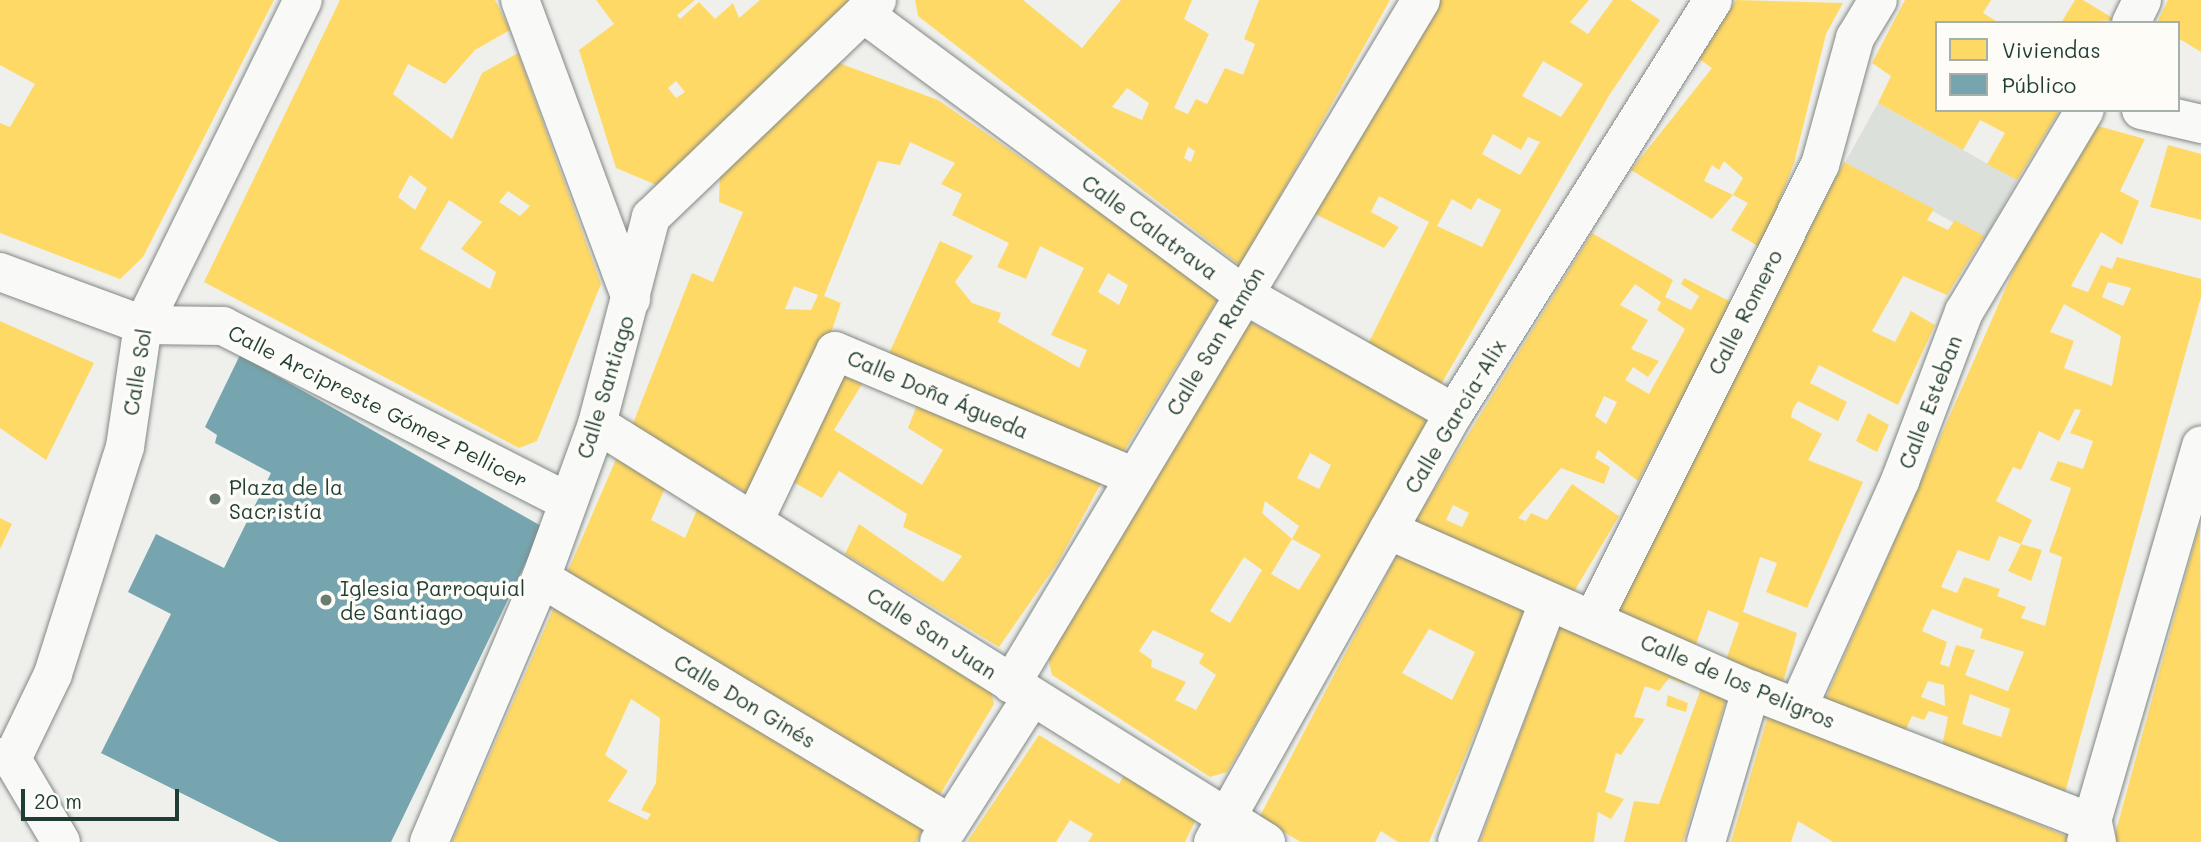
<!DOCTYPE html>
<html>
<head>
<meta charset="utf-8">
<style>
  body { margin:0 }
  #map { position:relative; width:2201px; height:842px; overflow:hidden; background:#eff0ec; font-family:Mali,sans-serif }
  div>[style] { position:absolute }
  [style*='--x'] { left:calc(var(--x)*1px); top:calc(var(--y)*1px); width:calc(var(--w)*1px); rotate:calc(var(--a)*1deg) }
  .green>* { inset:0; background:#dce0db; transform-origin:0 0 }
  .homes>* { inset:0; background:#ffd966 }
  .public>* { inset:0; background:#76a5af }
  .roads { filter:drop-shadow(0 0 2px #828885) drop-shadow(0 0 2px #828885) }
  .minor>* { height:38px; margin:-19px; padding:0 19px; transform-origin:19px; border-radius:19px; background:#f9f9f7 }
  .dots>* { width:19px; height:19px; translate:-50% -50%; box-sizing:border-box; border:4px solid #fdfcf7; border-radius:50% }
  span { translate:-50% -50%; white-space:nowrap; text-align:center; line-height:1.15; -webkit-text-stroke:7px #fdfcf7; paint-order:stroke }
  .street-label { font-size:21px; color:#1f3d34 }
  .poi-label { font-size:21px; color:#1f3d34 }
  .left { translate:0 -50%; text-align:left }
  .legend { position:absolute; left:1935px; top:21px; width:245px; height:91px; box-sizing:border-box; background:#fdfcf7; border:2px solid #a4b0a9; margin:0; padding:9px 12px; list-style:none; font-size:21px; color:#1f3d34 }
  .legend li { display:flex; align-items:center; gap:14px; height:35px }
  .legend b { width:35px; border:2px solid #a4b0a9 }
  .scale { position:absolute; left:21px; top:789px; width:158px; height:32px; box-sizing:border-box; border:4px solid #1f3d34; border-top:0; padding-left:9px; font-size:21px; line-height:24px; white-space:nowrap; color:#1f3d34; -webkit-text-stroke:5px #fdfcf7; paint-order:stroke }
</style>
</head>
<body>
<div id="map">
  <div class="green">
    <i style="left:1878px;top:103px;width:159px;height:68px;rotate:29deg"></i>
  </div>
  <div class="homes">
    <i style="clip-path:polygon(0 0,274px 0,143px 257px,120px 279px,0 233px,0 123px,10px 127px,35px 84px,0 65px)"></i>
    <i style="clip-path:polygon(evenodd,340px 0,495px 0,510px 30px,475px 50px,445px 84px,408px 64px,393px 94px,452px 139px,482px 73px,518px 53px,601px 284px,537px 441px,519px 448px,204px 282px,340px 0,410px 175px,427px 188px,415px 210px,398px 197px,410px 175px,340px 0,508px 191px,530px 206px,520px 216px,499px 202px,508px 191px,340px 0,449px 200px,482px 222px,461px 249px,496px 272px,490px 289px,420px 249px,449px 200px)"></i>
    <i style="clip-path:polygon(evenodd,596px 0,695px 0,677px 15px,680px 19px,699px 2px,715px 19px,733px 3px,739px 18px,760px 0,851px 0,659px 186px,616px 168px,579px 50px,614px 24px,596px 0,676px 81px,685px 92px,676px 98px,668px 88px,676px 81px)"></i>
    <i style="clip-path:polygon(evenodd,915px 0,1023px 0,1082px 48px,1121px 0,1192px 0,1184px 19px,1209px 34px,1174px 108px,1188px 114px,1196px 99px,1207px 104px,1225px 68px,1243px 75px,1255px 44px,1244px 39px,1259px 0,1390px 0,1241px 266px,918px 16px,915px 0,1127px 88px,1149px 103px,1142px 120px,1112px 107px,1127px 88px,915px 0,1188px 147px,1195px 151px,1191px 162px,1184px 158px,1188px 147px)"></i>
    <i style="clip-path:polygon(evenodd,1439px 0,1589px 0,1570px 22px,1588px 34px,1613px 0,1630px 0,1660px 20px,1610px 94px,1440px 386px,1367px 346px,1429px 222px,1379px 196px,1371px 212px,1399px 227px,1384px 248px,1311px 212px,1439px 0,1543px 61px,1583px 84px,1561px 117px,1522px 96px,1543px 61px,1439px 0,1493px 134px,1521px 150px,1528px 137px,1540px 142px,1520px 175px,1482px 154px,1493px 134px,1439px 0,1478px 198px,1501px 210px,1482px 247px,1437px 226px,1452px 199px,1471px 210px,1478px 198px)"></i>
    <i style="clip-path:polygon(evenodd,1736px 0,1843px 3px,1826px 34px,1794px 163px,1761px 248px,1731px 230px,1748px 203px,1733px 195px,1712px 219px,1631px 170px,1712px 68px,1699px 59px,1736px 0,1724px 161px,1743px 178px,1733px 195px,1704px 181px,1712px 165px,1719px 170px,1724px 161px)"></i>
    <i style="clip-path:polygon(1905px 0,1991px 0,1983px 13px,1999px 23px,1937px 23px,1937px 110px,2060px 110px,2017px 180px,1987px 164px,2005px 133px,1980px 120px,1963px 150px,1878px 103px,1891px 76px,1872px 63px)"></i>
    <i style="clip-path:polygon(2075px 0,2083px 0,2116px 20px,2061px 23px)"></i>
    <i style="clip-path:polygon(2168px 0,2201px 0,2201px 52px,2178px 38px,2178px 23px,2157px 23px)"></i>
    <i style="clip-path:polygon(evenodd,839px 63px,938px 100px,1220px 296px,1122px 454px,887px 358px,940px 241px,973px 256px,955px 282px,972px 303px,1001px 313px,998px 322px,1079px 368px,1087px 350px,1051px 335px,1084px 268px,1040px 246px,1026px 279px,997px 267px,1009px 243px,952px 215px,962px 194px,941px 184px,955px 163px,910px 142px,900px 165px,878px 161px,824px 296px,841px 303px,831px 333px,747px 493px,632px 426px,692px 273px,713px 282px,743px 212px,719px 202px,720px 170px,839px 63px,1108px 273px,1128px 285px,1119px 305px,1098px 292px,1108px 273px,839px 63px,794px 286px,818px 295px,811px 310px,785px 309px,794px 286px)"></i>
    <i style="clip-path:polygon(evenodd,2098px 126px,2145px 139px,2120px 191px,2139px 201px,2122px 245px,2101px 232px,2071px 286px,2088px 292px,2101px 265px,2112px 269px,2117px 257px,2201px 279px,2201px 297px,2063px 800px,1941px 751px,1948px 717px,1929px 711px,1924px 720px,1912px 716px,1903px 736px,1825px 700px,2018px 260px,2098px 126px,2108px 282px,2131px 288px,2123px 306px,2102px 297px,2108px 282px,2098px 126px,2064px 304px,2121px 336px,2112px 386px,2064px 368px,2074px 341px,2050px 332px,2064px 304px,2098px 126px,2075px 409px,2081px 410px,2070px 433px,2093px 441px,2083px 469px,2058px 461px,2050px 480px,2071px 488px,2049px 552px,2062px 557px,2045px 626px,2021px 618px,2026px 607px,1997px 596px,2000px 589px,1964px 577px,1957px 593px,1941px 587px,1958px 550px,1989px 561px,1999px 536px,2021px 544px,2008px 571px,2031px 581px,2042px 550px,2021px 544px,2032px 520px,1996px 501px,2013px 467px,2021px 470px,2039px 431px,2059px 441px,2075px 409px,2098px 126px,1932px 609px,1983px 629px,1980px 638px,2024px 652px,2008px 691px,1965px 675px,1975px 650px,1956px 645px,1949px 667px,1940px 664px,1947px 642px,1922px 631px,1932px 609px,2098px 126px,1928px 681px,1944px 685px,1945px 706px,1921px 697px,1928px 681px,2098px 126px,1970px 694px,2010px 709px,2001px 737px,1962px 724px,1970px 694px)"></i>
    <i style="clip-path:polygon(2168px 145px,2201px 154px,2201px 220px,2150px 207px)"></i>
    <i style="clip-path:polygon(1844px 162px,1934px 209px,1927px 220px,1948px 230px,1955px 220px,1984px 236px,1947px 295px,1903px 276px,1872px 331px,1895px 342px,1911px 311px,1935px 325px,1898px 405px,1819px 365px,1810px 383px,1847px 402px,1838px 421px,1798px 401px,1793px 409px,1791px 417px,1822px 434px,1808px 460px,1863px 482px,1807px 608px,1766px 592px,1777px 563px,1760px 557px,1743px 612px,1797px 633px,1782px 686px,1726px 660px,1739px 623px,1708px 610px,1695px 647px,1614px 611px)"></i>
    <i style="clip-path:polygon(evenodd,1592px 233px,1673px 280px,1665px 297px,1691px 310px,1699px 296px,1681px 284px,1684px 278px,1733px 303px,1638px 481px,1598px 450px,1595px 458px,1610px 467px,1604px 484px,1561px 468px,1518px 518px,1526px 521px,1531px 513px,1547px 520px,1572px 484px,1619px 516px,1572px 595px,1415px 521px,1592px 233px,1635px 284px,1661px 302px,1657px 310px,1685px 329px,1649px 394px,1625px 380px,1633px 367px,1648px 377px,1659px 361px,1631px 349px,1648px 320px,1620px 305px,1635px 284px,1592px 233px,1604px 396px,1617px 402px,1606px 424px,1595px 416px,1604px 396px,1592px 233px,1453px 505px,1469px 513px,1462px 527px,1446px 520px,1453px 505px)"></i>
    <i style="clip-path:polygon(evenodd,1243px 318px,1433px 421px,1227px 772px,1210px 777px,1052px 675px,1046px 647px,1243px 318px,1310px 453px,1331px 465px,1319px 489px,1297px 478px,1310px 453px,1243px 318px,1265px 501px,1299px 526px,1292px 539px,1321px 555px,1299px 590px,1271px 574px,1292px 539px,1262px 513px,1265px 501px,1243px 318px,1244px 557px,1262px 570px,1230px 623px,1210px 611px,1244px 557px,1243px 318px,1153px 630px,1204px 654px,1199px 663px,1216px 675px,1196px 710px,1175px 700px,1186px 682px,1151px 667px,1152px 660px,1139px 651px,1153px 630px)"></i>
    <i style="clip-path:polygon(0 321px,94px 363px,46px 460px,0 428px)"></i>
    <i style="clip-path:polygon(841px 368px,865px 379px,834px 430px,922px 485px,943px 450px,908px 428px,919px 400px,1104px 478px,1058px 562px,999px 647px,845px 554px,859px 524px,943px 582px,962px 556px,903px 527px,907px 514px,839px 471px,822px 498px,784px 477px)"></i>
    <i style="clip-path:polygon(1868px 413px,1889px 425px,1877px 452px,1856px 441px)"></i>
    <i style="clip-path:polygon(617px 457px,666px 486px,651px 520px,685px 538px,699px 505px,991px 691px,994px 704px,938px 798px,567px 573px)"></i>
    <i style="clip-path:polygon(0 518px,12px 524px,0 549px)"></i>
    <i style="clip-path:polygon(2200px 523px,2201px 842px,2113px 842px)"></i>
    <i style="clip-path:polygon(evenodd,1399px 551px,1527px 609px,1429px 842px,1398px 842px,1381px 831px,1375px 842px,1301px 842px,1259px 818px,1399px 551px,1429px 629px,1475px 652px,1452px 700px,1402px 673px,1429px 629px)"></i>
    <i style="clip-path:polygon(evenodd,555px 605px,925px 826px,916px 842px,452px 842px,555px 605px,631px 699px,660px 718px,656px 783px,641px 810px,651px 814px,647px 820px,608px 801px,628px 771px,605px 755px,631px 699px)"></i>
    <i style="clip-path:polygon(1560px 625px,1688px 677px,1685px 684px,1669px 678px,1659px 691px,1645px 686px,1634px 717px,1645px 719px,1621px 755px,1616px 753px,1605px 792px,1624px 799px,1611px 819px,1598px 812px,1594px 842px,1480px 842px)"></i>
    <i style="clip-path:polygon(1703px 683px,1728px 693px,1683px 842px,1624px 842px,1634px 801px,1659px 804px)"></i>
    <i style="clip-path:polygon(1668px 695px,1688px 703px,1686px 712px,1666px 706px)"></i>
    <i style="clip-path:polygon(1770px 709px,2070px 838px,2068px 842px,1833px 842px,1798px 821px,1791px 842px,1731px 842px)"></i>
    <i style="clip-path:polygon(1039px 735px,1119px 784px,1125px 774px,1197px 817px,1185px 842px,1088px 842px,1093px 834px,1070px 820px,1056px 842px,967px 842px)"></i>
  </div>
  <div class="public">
    <i style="clip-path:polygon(240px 355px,543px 527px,391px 842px,279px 842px,101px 753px,171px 614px,128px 592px,156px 534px,224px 568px,271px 473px,215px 443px,217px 435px,205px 427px)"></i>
  </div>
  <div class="roads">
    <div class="minor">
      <i style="--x:520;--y:0;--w:319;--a:69.6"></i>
      <i style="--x:864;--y:14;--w:471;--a:36.5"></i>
      <i style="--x:1243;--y:294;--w:242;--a:29.4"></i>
      <i style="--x:2131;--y:23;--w:25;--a:-64"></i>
      <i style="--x:2141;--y:110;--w:62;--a:13.1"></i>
      <i style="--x:0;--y:272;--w:153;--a:20.3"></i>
      <i style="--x:143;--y:325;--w:80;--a:0.7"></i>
      <i style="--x:223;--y:326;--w:387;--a:27"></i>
      <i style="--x:597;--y:424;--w:789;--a:32"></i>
      <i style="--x:755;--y:519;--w:186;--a:-64.5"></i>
      <i style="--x:835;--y:351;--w:325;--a:22.8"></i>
      <i style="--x:1388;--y:530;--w:397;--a:23.8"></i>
      <i style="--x:1751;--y:690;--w:367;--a:21.3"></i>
      <i style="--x:2093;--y:823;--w:19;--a:78"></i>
      <i style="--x:541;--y:578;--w:477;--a:31"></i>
      <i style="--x:1594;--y:618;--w:506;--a:-63.49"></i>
      <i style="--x:1820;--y:165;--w:132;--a:-74.6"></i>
      <i style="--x:1855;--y:38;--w:44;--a:-58.8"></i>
      <i style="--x:1011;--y:684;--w:797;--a:-59.06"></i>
      <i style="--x:1798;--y:707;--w:248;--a:-65.7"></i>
      <i style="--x:1900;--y:481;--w:181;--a:-69.3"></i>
      <i style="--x:1964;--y:312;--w:235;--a:-59.1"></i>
      <i style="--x:0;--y:757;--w:12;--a:9"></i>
      <i style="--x:12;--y:759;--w:96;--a:59.4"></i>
      <i style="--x:12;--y:759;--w:94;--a:-64.2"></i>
      <i style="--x:53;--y:674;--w:238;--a:-72.4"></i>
      <i style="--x:125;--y:447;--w:123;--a:-81.6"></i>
      <i style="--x:143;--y:325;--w:362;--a:-63.8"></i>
      <i style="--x:429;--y:842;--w:287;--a:-67"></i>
      <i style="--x:541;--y:578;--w:164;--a:-70"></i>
      <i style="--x:597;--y:424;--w:214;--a:-75.4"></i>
      <i style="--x:651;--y:217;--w:313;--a:-43.8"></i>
      <i style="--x:939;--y:842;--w:171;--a:-57.4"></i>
      <i style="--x:1213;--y:842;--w:492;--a:-60.7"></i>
      <i style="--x:1454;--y:413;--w:487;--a:-57.9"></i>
      <i style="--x:1457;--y:842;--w:256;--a:-69.2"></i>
      <i style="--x:1706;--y:842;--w:159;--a:-73.5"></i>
      <i style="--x:2086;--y:842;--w:413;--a:-73.8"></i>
    </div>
  </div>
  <div class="dots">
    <i style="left:215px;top:499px;background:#687c74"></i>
    <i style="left:326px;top:600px;background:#687c74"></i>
  </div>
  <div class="street-label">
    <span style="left:1150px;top:227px;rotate:36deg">Calle Calatrava</span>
    <span style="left:1745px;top:312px;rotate:-63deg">Calle Romero</span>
    <span style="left:1215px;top:341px;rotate:-59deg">Calle San Ramón</span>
    <span style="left:137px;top:372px;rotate:-81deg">Calle Sol</span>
    <span style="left:605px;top:387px;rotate:-73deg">Calle Santiago</span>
    <span style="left:938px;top:394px;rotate:23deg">Calle Doña Águeda</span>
    <span style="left:1930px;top:402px;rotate:-69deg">Calle Esteban</span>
    <span style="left:378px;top:406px;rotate:27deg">Calle Arcipreste Gómez Pellicer</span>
    <span style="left:1455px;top:416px;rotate:-59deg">Calle García-Alix</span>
    <span style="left:932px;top:633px;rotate:33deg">Calle San Juan</span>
    <span style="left:1738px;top:681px;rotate:23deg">Calle de los Peligros</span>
    <span style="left:745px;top:701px;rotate:31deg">Calle Don Ginés</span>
  </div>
  <div class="poi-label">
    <span class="left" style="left:229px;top:499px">Plaza de la<br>Sacristía</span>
    <span class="left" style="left:340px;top:600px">Iglesia Parroquial<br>de Santiago</span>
  </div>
  <ul class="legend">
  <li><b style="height:19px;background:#ffd966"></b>Viviendas</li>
  <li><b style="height:19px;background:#76a5af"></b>Público</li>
  </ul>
  <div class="scale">20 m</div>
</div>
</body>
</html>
